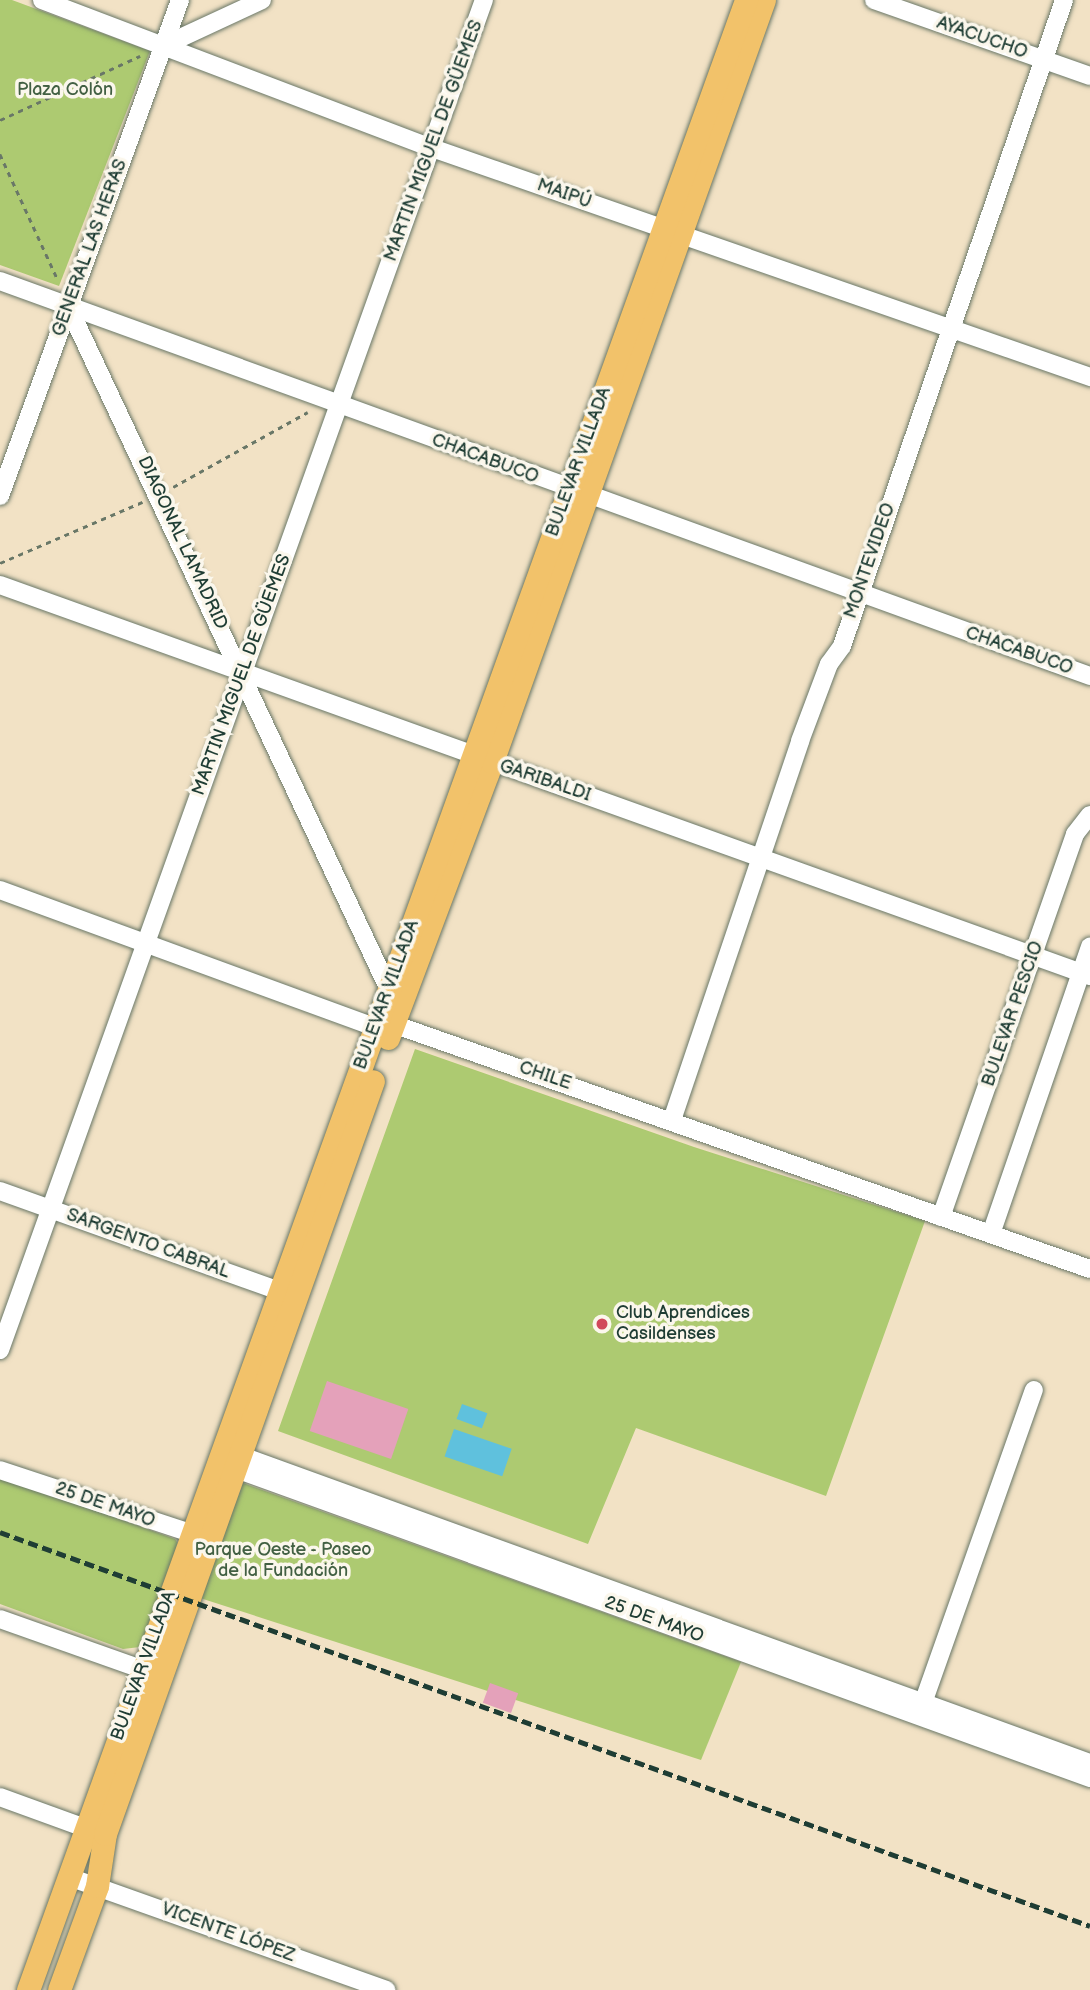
<!DOCTYPE html>
<html>
<head>
<meta charset="utf-8">
<style>
  body { margin:0 }
  #map { position:relative; width:1090px; height:1990px; overflow:hidden; background:#f2e2c5; font-family:"Balsamiq Sans",sans-serif }
  div>[style] { position:absolute }
  [style*='--x'] { left:calc(var(--x)*1px); top:calc(var(--y)*1px); width:calc(var(--w)*1px); rotate:calc(var(--a)*1deg) }
  .green>* { inset:0; background:#adca71 }
  .water>* { inset:0; background:#5fc1dd; transform-origin:0 0 }
  .building>* { inset:0; background:#e4a1ba; transform-origin:0 0 }
  .path>* { height:2.5px; margin-top:-1.25px; transform-origin:0; background:repeating-linear-gradient(90deg,#697767 0 5px,transparent 0 10px) }
  .roads { filter:drop-shadow(0 0 2px #697767) drop-shadow(0 0 2px #697767) }
  .minor>* { height:18px; margin:-9px; padding:0 9px; transform-origin:9px; border-radius:9px; background:#fff }
  .major>* { height:23px; margin:-11.5px; padding:0 11.5px; transform-origin:11.5px; border-radius:11.5px; background:#f2c26a }
  .rail>* { height:5px; margin-top:-2.5px; transform-origin:0; background:repeating-linear-gradient(90deg,#1f3d34 0 10px,transparent 0 15px) }
  .dots>* { width:19px; height:19px; translate:-50% -50%; box-sizing:border-box; border:4px solid #fbf7ec; border-radius:50% }
  span { translate:-50% -50%; white-space:nowrap; text-align:center; line-height:1.15; -webkit-text-stroke:7px #fbf7ec; paint-order:stroke }
  .street-label { font-size:18px; color:#1f3d34 }
  .park-label { font-size:18px; color:#426043 }
  .poi-label { font-size:18px; color:#1f3d34 }
  .left { translate:0 -50%; text-align:left }
</style>
</head>
<body>
<div id="map">
  <div class="green">
    <i style="clip-path:polygon(0 0,12px 0,150px 51px,59px 286px,0 265px)"></i>
    <i style="clip-path:polygon(415px 1049px,694px 1147px,925px 1221px,826px 1496px,636px 1428px,588px 1544px,278px 1431px)"></i>
    <i style="clip-path:polygon(0 1476px,175px 1539px,179px 1545px,140px 1647px,123px 1649px,0 1604px)"></i>
    <i style="clip-path:polygon(243px 1483px,741px 1662px,701px 1760px,200px 1598px)"></i>
  </div>
  <div class="water">
    <i style="left:462px;top:1404px;width:27px;height:16px;rotate:20deg"></i>
    <i style="left:454px;top:1429px;width:61px;height:29px;rotate:19deg"></i>
  </div>
  <div class="building">
    <i style="left:327px;top:1381px;width:86px;height:53px;rotate:19deg"></i>
    <i style="left:490px;top:1683px;width:30px;height:21px;rotate:20deg"></i>
  </div>
  <div class="path">
    <i style="--x:0;--y:120;--w:154;--a:-24.6"></i>
    <i style="--x:0;--y:154;--w:136;--a:65.3"></i>
    <i style="--x:173;--y:487;--w:154;--a:-29.1"></i>
    <i style="--x:0;--y:563;--w:155;--a:-23.2"></i>
  </div>
  <div class="roads">
    <div class="minor">
      <i style="--x:42;--y:0;--w:417;--a:20.8"></i>
      <i style="--x:432;--y:148;--w:697;--a:19.19"></i>
      <i style="--x:874;--y:0;--w:229;--a:19.4"></i>
      <i style="--x:163;--y:46;--w:109;--a:-24.9"></i>
      <i style="--x:0;--y:281;--w:1159;--a:19.92"></i>
      <i style="--x:68;--y:306;--w:762;--a:64.85"></i>
      <i style="--x:0;--y:496;--w:528;--a:-70.05"></i>
      <i style="--x:0;--y:585;--w:1158;--a:19.73"></i>
      <i style="--x:0;--y:890;--w:399;--a:20.1"></i>
      <i style="--x:375;--y:1027;--w:18;--a:-9"></i>
      <i style="--x:393;--y:1024;--w:739;--a:19.37"></i>
      <i style="--x:672;--y:1120;--w:400;--a:-71.3"></i>
      <i style="--x:800;--y:741;--w:82;--a:-69.4"></i>
      <i style="--x:829;--y:664;--w:22;--a:-54"></i>
      <i style="--x:842;--y:646;--w:683;--a:-71.03"></i>
      <i style="--x:0;--y:1191;--w:308;--a:19.7"></i>
      <i style="--x:941;--y:1217;--w:406;--a:-70.7"></i>
      <i style="--x:1075;--y:834;--w:24;--a:-52"></i>
      <i style="--x:991;--y:1234;--w:304;--a:-71"></i>
      <i style="--x:0;--y:1350;--w:1434;--a:-70.28"></i>
      <i style="--x:228;--y:1451;--w:917;--a:19.9"></i>
      <i style="--x:225;--y:1465;--w:920;--a:19.89"></i>
      <i style="--x:0;--y:1470;--w:214;--a:18.3"></i>
      <i style="--x:0;--y:1619;--w:164;--a:19.5"></i>
      <i style="--x:923;--y:1703;--w:332;--a:-70.5"></i>
      <i style="--x:0;--y:1797;--w:105;--a:20"></i>
      <i style="--x:69;--y:1877;--w:337;--a:19.6"></i>
    </div>
    <div class="major">
      <i style="--x:388;--y:1038;--w:295;--a:-69.4"></i>
      <i style="--x:492;--y:762;--w:809;--a:-70.36"></i>
      <i style="--x:28;--y:1990;--w:2116;--a:-70.16"></i>
      <i style="--x:59;--y:1990;--w:111;--a:-69.9"></i>
      <i style="--x:97;--y:1886;--w:53;--a:-81.3"></i>
      <i style="--x:105;--y:1834;--w:799;--a:-70.41"></i>
    </div>
  </div>
  <div class="rail">
    <i style="--x:0;--y:1532;--w:1159;--a:19.87"></i>
  </div>
  <div class="dots">
    <i style="left:602px;top:1324px;background:#d1495b"></i>
  </div>
  <div class="street-label">
    <span style="left:982px;top:38px;rotate:19deg">AYACUCHO</span>
    <span style="left:434px;top:141px;rotate:-70deg">MARTIN MIGUEL DE GÜEMES</span>
    <span style="left:564px;top:194px;rotate:19deg">MAIPÚ</span>
    <span style="left:90px;top:248px;rotate:-70deg">GENERAL LAS HERAS</span>
    <span style="left:485px;top:459px;rotate:20deg">CHACABUCO</span>
    <span style="left:579px;top:462px;rotate:-70deg">BULEVAR VILLADA</span>
    <span style="left:182px;top:543px;rotate:65deg">DIAGONAL LAMADRID</span>
    <span style="left:870px;top:561px;rotate:-71deg">MONTEVIDEO</span>
    <span style="left:1019px;top:651px;rotate:19deg">CHACABUCO</span>
    <span style="left:242px;top:675px;rotate:-70deg">MARTIN MIGUEL DE GÜEMES</span>
    <span style="left:545px;top:781px;rotate:19deg">GARIBALDI</span>
    <span style="left:387px;top:995px;rotate:-70deg">BULEVAR VILLADA</span>
    <span style="left:1013px;top:1014px;rotate:-71deg">BULEVAR PESCIO</span>
    <span style="left:545px;top:1076px;rotate:19deg">CHILE</span>
    <span style="left:148px;top:1244px;rotate:20deg">SARGENTO CABRAL</span>
    <span style="left:105px;top:1505px;rotate:19deg">25 DE MAYO</span>
    <span style="left:654px;top:1620px;rotate:20deg">25 DE MAYO</span>
    <span style="left:144px;top:1666px;rotate:-70deg">BULEVAR VILLADA</span>
    <span style="left:228px;top:1933px;rotate:20deg">VICENTE LÓPEZ</span>
  </div>
  <div class="park-label">
    <span style="left:65px;top:90px">Plaza Colón</span>
    <span style="left:283px;top:1561px">Parque Oeste - Paseo<br>de la Fundación</span>
  </div>
  <div class="poi-label">
    <span class="left" style="left:616px;top:1324px">Club Aprendices<br>Casildenses</span>
  </div>
</div>
</body>
</html>
